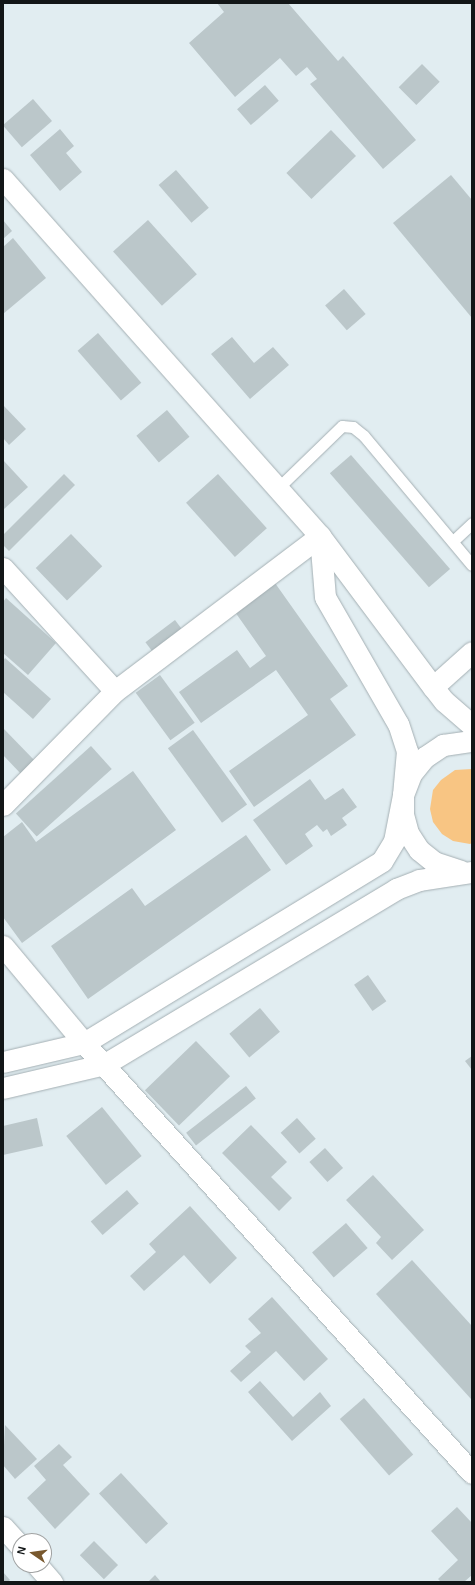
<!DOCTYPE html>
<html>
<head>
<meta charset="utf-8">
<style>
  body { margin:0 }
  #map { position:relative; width:475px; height:1585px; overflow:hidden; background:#e1edf1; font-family:Arial,sans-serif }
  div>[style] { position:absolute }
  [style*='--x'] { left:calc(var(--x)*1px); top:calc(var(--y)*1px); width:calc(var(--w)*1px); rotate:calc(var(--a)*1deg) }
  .green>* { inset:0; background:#f8c583 }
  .building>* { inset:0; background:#bbc7ca; transform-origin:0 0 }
  .roads { filter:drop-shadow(0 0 1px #a4afb3) drop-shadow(0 0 1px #a4afb3) }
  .lane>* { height:11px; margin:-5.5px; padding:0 5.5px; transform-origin:5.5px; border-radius:5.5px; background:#fff }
  .street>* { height:21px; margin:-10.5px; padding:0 10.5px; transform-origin:10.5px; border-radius:10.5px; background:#fff }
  span { translate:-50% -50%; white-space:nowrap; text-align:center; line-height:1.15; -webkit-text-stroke:3px #fff; paint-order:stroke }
  .frame { position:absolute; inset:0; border:4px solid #121617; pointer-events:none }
  .north { position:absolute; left:12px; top:1533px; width:40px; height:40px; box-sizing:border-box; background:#fff; border:1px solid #a0a2a2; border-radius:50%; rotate:283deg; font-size:11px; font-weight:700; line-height:16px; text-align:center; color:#121617 }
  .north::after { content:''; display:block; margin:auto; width:14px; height:18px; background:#78582e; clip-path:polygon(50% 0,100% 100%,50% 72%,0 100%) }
</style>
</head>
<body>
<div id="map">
  <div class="green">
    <i style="clip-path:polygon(472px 769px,472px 843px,470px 844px,453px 841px,442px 834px,433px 822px,430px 809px,433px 790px,441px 780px,455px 770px)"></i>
  </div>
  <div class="building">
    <i style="clip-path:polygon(217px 3px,288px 3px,338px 61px,343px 56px,416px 140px,383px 169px,310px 84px,317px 79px,307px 67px,296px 76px,280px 58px,235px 97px,189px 43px,224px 12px)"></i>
    <i style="left:422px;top:64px;width:25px;height:33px;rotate:45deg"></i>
    <i style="left:265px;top:85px;width:21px;height:37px;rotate:49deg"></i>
    <i style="left:33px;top:99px;width:29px;height:40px;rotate:49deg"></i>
    <i style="clip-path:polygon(60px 129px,74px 146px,66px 153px,82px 172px,60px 191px,30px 155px)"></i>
    <i style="left:331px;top:130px;width:36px;height:62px;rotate:46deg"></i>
    <i style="left:176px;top:170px;width:50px;height:23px;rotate:49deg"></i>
    <i style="clip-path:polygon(451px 175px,472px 200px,472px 318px,393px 223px)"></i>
    <i style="clip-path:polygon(3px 220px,12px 231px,3px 239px)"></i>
    <i style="left:148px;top:220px;width:73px;height:47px;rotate:48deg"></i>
    <i style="clip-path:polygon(13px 238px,46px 278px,3px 314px,3px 247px)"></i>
    <i style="left:344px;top:289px;width:33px;height:25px;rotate:49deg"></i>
    <i style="left:98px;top:333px;width:66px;height:27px;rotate:49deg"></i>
    <i style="clip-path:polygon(232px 337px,254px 363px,273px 347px,289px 365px,250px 399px,211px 354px)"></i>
    <i style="clip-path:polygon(3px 405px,26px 429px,9px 445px,3px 438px)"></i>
    <i style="left:167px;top:410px;width:35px;height:40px;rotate:50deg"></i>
    <i style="left:351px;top:455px;width:151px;height:28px;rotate:49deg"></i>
    <i style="clip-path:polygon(3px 460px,28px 487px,3px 510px)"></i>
    <i style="clip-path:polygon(64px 474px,75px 485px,9px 551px,3px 545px,3px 535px)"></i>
    <i style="left:218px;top:474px;width:73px;height:43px;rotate:48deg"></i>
    <i style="left:71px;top:534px;width:45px;height:49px;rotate:46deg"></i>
    <i style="clip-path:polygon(275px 583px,348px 686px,330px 699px,356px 735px,254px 807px,229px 771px,308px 715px,276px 670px,201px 723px,179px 692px,237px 650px,250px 668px,266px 656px,235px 612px)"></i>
    <i style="clip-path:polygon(6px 598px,56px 643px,28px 675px,3px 653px,3px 602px)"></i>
    <i style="left:175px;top:620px;width:15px;height:37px;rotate:53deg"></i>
    <i style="clip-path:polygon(5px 658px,51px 699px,33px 719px,3px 692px,3px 661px)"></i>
    <i style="left:160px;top:675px;width:59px;height:30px;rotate:54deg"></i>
    <i style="clip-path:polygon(3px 728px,36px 762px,22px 775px,3px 755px)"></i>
    <i style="left:193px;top:730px;width:92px;height:31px;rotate:54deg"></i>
    <i style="left:91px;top:746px;width:31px;height:101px;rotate:48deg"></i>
    <i style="clip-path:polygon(133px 771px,176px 830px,22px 943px,3px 917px,3px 837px,22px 822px,36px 842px)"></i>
    <i style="clip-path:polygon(310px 779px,325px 800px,343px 788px,357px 807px,342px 818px,347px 825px,331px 836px,327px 829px,323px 832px,317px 825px,305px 834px,313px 846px,286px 865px,253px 820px)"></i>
    <i style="clip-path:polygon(246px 835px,271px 870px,88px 999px,51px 946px,132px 888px,145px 906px)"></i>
    <i style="left:368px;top:975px;width:32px;height:17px;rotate:55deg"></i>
    <i style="left:260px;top:1008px;width:31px;height:40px;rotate:50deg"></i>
    <i style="left:196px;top:1041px;width:49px;height:71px;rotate:46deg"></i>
    <i style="clip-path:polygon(472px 1056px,472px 1070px,465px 1061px)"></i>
    <i style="left:246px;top:1086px;width:16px;height:76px;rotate:52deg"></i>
    <i style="left:102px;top:1107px;width:63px;height:46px;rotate:51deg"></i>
    <i style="clip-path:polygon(37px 1118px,43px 1146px,3px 1155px,3px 1126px)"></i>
    <i style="left:297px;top:1118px;width:28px;height:22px;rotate:48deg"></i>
    <i style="clip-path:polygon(251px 1125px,287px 1162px,271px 1177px,292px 1198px,279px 1211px,222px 1153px)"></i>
    <i style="left:325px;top:1148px;width:27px;height:21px;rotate:48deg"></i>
    <i style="clip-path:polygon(373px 1175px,424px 1230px,392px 1260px,376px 1243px,381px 1237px,346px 1200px)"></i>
    <i style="left:127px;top:1190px;width:18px;height:48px;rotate:49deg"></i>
    <i style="clip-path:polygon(190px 1206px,237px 1258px,210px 1284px,184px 1255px,144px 1291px,130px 1276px,156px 1252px,149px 1244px)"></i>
    <i style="left:346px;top:1223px;width:33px;height:45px;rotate:49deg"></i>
    <i style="clip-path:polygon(412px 1260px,472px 1326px,471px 1399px,376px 1294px)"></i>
    <i style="clip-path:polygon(272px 1297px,328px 1359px,304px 1381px,276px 1351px,241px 1382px,230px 1371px,251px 1352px,245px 1346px,261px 1333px,248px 1319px)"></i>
    <i style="clip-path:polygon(260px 1381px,293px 1417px,320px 1392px,331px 1406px,292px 1441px,248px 1392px)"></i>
    <i style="left:364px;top:1398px;width:75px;height:32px;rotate:49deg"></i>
    <i style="clip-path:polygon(5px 1425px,37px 1459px,15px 1479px,3px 1465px)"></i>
    <i style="clip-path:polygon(59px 1444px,72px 1457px,63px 1465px,90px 1494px,55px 1529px,27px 1498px,46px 1480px,34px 1466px)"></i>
    <i style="left:121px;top:1473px;width:69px;height:30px;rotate:47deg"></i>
    <i style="clip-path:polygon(457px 1507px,472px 1523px,472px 1575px,464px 1582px,441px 1582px,438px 1579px,458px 1560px,431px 1531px)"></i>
    <i style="left:94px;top:1541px;width:34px;height:20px;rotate:45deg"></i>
    <i style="clip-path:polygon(3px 1572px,10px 1580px,8px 1582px,3px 1582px)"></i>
    <i style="clip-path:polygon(155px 1575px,161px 1582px,148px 1582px)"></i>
  </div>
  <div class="roads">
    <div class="lane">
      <i style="--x:278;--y:488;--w:89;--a:-44.1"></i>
      <i style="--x:342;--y:426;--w:11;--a:5"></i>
      <i style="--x:353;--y:427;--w:14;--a:39"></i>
      <i style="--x:364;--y:436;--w:168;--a:50.1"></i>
      <i style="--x:453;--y:541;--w:26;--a:-43"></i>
    </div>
    <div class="street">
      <i style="--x:3;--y:179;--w:477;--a:48.4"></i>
      <i style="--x:320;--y:536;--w:257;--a:142.9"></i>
      <i style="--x:115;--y:691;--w:160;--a:134.5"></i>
      <i style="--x:3;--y:568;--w:166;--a:47.7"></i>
      <i style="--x:433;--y:687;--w:52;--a:-41.9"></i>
      <i style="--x:461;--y:871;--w:28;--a:-162"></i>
      <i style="--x:434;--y:862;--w:19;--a:-141"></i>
      <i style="--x:419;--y:850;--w:20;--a:-123"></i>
      <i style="--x:408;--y:833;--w:20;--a:-105"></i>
      <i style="--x:403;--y:814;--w:19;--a:-90"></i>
      <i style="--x:403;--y:795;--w:22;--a:-69"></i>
      <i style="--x:411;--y:774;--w:22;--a:-51"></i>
      <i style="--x:425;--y:757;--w:22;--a:-34"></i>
      <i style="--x:443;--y:745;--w:29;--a:-8"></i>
      <i style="--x:3;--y:946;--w:126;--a:50.1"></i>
      <i style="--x:84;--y:1043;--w:579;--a:47.94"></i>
      <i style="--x:3;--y:1062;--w:83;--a:-13.2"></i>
      <i style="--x:84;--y:1043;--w:349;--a:-31.4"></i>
      <i style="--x:382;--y:861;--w:23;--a:-59"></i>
      <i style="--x:394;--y:841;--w:47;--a:-78.9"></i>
      <i style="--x:403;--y:795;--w:44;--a:-84.8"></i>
      <i style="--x:407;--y:751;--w:28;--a:-108"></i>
      <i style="--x:398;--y:724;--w:146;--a:-119.9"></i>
      <i style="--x:325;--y:597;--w:61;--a:-94.7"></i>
      <i style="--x:320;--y:536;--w:189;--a:53.2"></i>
      <i style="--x:433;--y:687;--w:18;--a:52"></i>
      <i style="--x:444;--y:701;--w:37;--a:41"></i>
      <i style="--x:3;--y:1088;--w:105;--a:-13.2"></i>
      <i style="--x:105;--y:1064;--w:340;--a:-31"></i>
      <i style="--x:396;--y:889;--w:25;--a:-21"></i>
      <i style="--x:419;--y:880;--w:53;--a:-8.7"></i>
      <i style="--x:3;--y:1527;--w:25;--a:48"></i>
      <i style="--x:37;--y:1565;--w:23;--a:49"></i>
    </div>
  </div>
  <div class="frame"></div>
  <div class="north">N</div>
</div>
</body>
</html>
